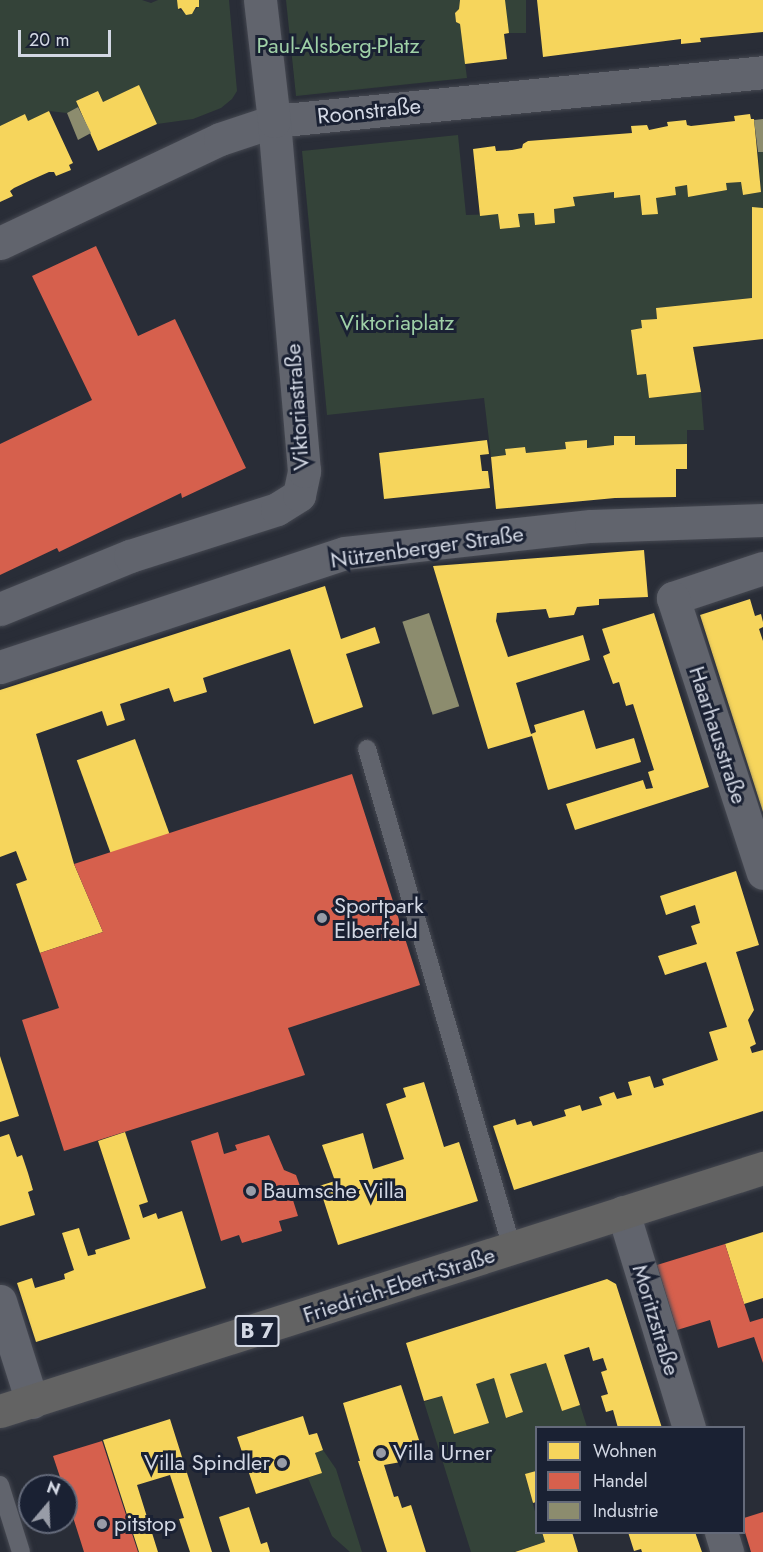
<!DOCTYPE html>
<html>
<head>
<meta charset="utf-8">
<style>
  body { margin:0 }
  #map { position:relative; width:763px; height:1552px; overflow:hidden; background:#292d37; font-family:Jost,sans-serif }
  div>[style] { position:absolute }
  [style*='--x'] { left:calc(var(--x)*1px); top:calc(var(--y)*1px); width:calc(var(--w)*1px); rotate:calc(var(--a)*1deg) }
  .green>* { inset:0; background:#344339; transform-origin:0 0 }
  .homes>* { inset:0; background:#f6d55c; transform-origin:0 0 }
  .shops>* { inset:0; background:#d6604d }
  .industry>* { inset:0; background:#8c8c6e; transform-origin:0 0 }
  .roads { filter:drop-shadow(0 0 2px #454851) drop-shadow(0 0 2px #454851) }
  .service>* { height:18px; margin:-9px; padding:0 9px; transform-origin:9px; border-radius:9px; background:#61646d }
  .minor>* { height:33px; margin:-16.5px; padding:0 16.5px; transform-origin:16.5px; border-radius:16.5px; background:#61646d }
  .tertiary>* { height:33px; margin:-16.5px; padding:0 16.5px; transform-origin:16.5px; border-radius:16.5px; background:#61646d }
  .primary>* { height:33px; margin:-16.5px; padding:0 16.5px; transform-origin:16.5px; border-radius:16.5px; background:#636363 }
  .dots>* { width:16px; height:16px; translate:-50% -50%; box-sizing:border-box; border:3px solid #1a2133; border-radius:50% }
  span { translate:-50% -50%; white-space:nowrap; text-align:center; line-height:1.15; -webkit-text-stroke:6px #1a2133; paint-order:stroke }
  .shield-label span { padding:2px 4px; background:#1a2133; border:2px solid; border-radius:4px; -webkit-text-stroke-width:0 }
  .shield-label { font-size:21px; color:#d3d8e4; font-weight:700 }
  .park-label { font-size:22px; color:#9fd1a7 }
  .street-label { font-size:22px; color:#d3d8e4 }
  .poi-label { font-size:22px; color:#d3d8e4 }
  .left { translate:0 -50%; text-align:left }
  .right { translate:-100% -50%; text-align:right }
  .legend { position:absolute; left:535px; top:1426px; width:210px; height:108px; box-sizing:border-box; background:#1a2133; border:2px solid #646a7a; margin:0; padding:8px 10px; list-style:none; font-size:18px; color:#d3d8e4 }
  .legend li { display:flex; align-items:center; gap:12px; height:30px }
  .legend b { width:30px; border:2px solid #646a7a }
  .north { position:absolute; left:18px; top:1474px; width:60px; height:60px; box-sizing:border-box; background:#1a2133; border:2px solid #646a7a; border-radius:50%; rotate:19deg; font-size:16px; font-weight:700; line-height:24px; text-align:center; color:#d3d8e4 }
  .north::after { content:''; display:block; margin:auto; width:21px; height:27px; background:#989ca7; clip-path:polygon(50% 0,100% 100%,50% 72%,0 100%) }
  .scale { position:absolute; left:18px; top:30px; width:93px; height:27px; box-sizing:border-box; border:3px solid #d3d8e4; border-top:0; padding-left:8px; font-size:18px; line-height:21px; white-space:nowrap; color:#d3d8e4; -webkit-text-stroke:4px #1a2133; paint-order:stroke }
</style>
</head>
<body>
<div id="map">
  <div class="green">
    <i style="clip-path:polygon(0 0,142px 0,151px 3px,158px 0,177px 0,178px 9px,190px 15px,199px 6px,199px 0,229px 0,237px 91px,232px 99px,221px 108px,193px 119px,157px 124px,139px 86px,103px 102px,98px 91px,76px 101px,78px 107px,67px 113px,49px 111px,28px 121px,25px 114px,0 126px)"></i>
    <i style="clip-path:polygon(286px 0,460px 0,459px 9px,455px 13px,456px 22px,460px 24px,467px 78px,296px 96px)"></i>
    <i style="left:505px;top:0;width:21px;height:33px"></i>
    <i style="clip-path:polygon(458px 135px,466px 215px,498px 214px,500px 229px,519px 227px,518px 214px,534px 213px,536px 225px,555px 223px,554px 209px,574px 206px,573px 197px,614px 192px,615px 198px,640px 195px,642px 214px,656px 198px,675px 195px,675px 187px,687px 185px,688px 197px,726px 190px,726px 183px,741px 182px,743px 195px,761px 192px,758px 152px,763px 152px,763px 208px,752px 208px,752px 298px,656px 308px,657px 319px,642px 320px,642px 328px,632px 330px,637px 375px,646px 374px,649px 398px,701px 392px,704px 430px,687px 430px,687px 444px,635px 445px,635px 436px,614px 436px,614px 445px,587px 448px,586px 440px,565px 442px,566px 449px,526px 453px,525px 447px,506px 449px,506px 455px,491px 457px,484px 398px,327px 415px,302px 151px)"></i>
    <i style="clip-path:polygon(546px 1363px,562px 1411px,580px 1405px,587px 1427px,536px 1428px,536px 1471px,525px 1475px,536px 1515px,536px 1532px,542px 1533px,545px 1542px,514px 1552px,471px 1552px,424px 1402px,442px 1396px,455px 1434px,488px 1423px,476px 1384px,494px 1378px,507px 1418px,523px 1412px,510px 1374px)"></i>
    <i style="clip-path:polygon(323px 1450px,336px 1469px,362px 1552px,350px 1552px,332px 1536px,308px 1478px,321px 1473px,315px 1453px)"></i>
  </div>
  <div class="homes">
    <i style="clip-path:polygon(177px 0,199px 0,199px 7px,196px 7px,192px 14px,186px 15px,181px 8px,178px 9px)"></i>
    <i style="clip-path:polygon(460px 0,505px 0,509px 33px,504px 34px,507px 59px,465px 64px,460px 24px,456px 22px,455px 13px,459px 9px)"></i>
    <i style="clip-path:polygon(537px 0,763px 0,763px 32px,700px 38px,701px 42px,681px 44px,681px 39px,543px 57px)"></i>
    <i style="clip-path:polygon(139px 85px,157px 124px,98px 151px,76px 101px,98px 91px,103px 102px)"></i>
    <i style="clip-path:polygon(49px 111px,73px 163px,69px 165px,71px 170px,56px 176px,54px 172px,49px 172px,31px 180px,14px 188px,10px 191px,13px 196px,0 202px,0 126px,25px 114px,28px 121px)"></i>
    <i style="clip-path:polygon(750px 114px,751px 119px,754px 119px,761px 192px,743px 195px,741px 182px,726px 183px,727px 190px,688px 197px,687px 185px,675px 187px,676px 195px,656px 198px,658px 214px,642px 215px,640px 195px,614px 198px,614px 192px,573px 197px,575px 206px,554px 209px,555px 223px,535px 225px,534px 213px,518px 214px,520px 227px,500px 229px,498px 214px,480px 216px,473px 149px,495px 146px,496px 151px,512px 150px,522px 148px,523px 144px,528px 141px,632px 133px,631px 126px,647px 125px,649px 130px,668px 126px,667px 122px,686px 120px,687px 125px,691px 126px,735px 121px,734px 116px)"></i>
    <i style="clip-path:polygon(752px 207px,763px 208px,763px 339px,693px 347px,701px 392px,649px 398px,646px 374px,637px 375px,631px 330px,642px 328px,641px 320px,657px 319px,656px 308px,752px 298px)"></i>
    <i style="clip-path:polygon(614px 436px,635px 436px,635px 445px,687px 444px,687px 469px,676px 469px,676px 497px,615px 498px,496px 509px,491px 457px,506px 455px,505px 449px,525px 447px,526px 453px,566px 449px,565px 442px,587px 440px,587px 448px,614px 445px)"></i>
    <i style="clip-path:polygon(487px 440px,489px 454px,480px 455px,482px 471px,488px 471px,490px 488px,384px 499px,379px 453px)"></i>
    <i style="clip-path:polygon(644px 550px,648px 597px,599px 599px,599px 605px,577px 607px,574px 615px,549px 618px,546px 609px,497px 613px,496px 621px,508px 657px,583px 635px,590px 660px,516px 683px,531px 734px,536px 732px,534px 725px,584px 710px,596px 749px,634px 738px,641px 762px,548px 790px,532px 736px,488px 749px,433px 566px)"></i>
    <i style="clip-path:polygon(325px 586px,341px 639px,375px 627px,380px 643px,346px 654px,363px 707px,314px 724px,290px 649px,203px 678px,207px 692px,174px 702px,169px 688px,120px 704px,125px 720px,107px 726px,102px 711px,36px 734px,74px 864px,103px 932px,40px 953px,16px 884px,27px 880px,16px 851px,0 857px,0 690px)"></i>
    <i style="clip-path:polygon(750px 599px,755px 616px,761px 614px,763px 622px,763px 627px,759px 629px,763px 641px,763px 812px,700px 615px)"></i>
    <i style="clip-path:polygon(654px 613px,709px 787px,575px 830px,566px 804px,643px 780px,646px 789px,653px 788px,648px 772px,654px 770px,633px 704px,626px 706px,619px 682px,613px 684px,603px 656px,610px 653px,602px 629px)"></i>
    <i style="left:135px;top:739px;width:101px;height:62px;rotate:70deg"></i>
    <i style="clip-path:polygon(736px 871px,759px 945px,736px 952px,754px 1010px,748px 1020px,756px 1044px,750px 1047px,752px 1053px,763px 1050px,763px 1111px,514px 1190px,493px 1126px,515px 1119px,517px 1125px,531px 1121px,533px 1126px,566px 1116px,564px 1110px,580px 1105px,582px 1111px,602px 1105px,599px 1097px,614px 1092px,617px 1099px,632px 1095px,628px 1082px,650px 1076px,654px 1088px,664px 1085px,662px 1079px,718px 1060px,709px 1032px,727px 1027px,706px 962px,665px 975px,658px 956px,697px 944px,691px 926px,700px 923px,695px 905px,666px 915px,660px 896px)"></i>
    <i style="clip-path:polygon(0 1056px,19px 1116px,0 1122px)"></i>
    <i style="clip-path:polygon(424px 1082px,444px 1147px,459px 1142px,478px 1201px,338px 1245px,319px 1186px,335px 1181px,322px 1145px,363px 1133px,373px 1169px,404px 1159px,386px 1104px,406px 1097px,403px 1088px)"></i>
    <i style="clip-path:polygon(125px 1132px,148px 1202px,139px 1205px,143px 1218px,156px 1213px,158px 1219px,182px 1211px,206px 1288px,36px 1342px,17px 1283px,32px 1278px,35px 1288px,65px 1279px,64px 1274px,74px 1270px,62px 1233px,79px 1228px,88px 1256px,96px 1254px,95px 1250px,130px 1239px,98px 1141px)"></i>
    <i style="clip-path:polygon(9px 1134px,17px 1157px,22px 1155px,28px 1173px,33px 1190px,28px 1192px,35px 1215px,0 1226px,0 1137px)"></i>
    <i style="clip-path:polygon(763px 1232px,763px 1298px,744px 1304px,725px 1244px)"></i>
    <i style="clip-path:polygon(607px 1279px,616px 1284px,662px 1428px,618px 1428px,613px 1410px,606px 1412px,601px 1396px,608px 1394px,601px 1372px,607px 1370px,603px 1358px,593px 1361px,589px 1347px,564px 1355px,580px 1405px,562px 1411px,546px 1363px,510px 1374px,523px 1412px,506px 1418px,494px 1378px,476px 1384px,489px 1423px,454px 1434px,442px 1396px,424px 1401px,406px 1343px)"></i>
    <i style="clip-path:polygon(401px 1385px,420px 1443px,402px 1449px,405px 1457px,401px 1462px,384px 1465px,394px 1497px,398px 1496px,402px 1508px,411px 1505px,426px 1552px,387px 1552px,358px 1461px,360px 1461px,343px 1403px)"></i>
    <i style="clip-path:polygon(303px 1416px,309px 1435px,317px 1433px,323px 1450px,315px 1453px,322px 1473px,256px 1494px,237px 1437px)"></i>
    <i style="clip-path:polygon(170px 1419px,212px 1552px,190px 1552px,179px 1519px,184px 1518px,170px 1475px,137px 1485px,158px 1552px,139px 1552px,103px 1440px)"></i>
    <i style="clip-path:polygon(536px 1471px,536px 1502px,533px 1503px,525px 1474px)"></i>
    <i style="clip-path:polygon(249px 1507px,261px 1544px,267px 1542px,270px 1552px,230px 1552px,219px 1517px)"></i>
    <i style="clip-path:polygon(542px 1532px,572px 1532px,578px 1552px,515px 1552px,545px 1542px)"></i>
    <i style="clip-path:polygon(628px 1532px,695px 1532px,702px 1552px,642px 1552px,641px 1549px,634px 1551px)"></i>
  </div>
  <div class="shops">
    <i style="clip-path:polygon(96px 246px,138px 336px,175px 319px,246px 468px,182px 498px,181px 493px,59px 552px,57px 548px,0 575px,0 444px,92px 400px,32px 276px)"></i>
    <i style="clip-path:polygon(352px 774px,420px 985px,288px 1028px,305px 1075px,64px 1151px,22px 1020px,59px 1008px,40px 953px,103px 932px,74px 864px)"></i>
    <i style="clip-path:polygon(218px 1132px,224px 1154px,237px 1150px,235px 1145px,269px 1135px,284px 1170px,296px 1175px,300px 1186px,292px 1197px,298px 1216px,279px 1221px,282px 1231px,242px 1243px,239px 1235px,221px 1241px,191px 1141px)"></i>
    <i style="clip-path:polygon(725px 1244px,750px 1322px,763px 1318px,763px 1363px,754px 1337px,718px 1348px,710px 1320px,677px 1330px,657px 1265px)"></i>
    <i style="clip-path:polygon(102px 1441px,138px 1552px,84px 1552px,66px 1495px,66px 1486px,63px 1486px,53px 1456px)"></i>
    <i style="clip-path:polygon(763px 1512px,763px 1552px,751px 1552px,744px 1529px,744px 1518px)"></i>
  </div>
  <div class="industry">
    <i style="clip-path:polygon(78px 107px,91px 133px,78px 140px,67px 113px)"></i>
    <i style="clip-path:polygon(763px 119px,763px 152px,758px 152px,754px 120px)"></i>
    <i style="left:429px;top:613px;width:98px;height:28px;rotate:72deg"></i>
  </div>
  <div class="roads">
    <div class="service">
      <i style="--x:367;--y:749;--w:520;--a:73.8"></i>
      <i style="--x:0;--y:1485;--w:70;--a:72.6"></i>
    </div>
    <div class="minor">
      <i style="--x:0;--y:243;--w:243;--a:-25.3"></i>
      <i style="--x:220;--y:139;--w:57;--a:-18.4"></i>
      <i style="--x:274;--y:121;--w:491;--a:-5.7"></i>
      <i style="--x:763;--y:568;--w:95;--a:161.6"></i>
      <i style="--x:673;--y:598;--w:289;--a:71.9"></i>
      <i style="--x:0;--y:609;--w:140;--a:-22.2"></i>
      <i style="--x:130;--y:556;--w:154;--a:-17.7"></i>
      <i style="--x:277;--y:509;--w:26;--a:-32"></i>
      <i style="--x:299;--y:495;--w:25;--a:-78"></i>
      <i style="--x:304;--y:471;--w:351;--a:-94.9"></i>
      <i style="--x:274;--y:121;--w:122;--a:-96.6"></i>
      <i style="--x:623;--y:1212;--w:226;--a:73"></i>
      <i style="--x:0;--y:1301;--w:106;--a:72.4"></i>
      <i style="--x:721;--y:1532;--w:21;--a:73"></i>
    </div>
    <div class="tertiary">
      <i style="--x:0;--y:667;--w:363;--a:-18.3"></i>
      <i style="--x:345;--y:553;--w:247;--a:-6.3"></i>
      <i style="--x:591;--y:526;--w:172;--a:-2"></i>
    </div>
    <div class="primary">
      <i style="--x:0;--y:1411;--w:801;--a:-17.67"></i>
    </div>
  </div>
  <div class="dots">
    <i style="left:322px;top:918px;background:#989ca7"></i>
    <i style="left:251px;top:1191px;background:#989ca7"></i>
    <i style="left:381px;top:1453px;background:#989ca7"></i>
    <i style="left:282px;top:1463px;background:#989ca7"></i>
    <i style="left:102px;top:1524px;background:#989ca7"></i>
  </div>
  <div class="shield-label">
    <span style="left:257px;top:1331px">B 7</span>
  </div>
  <div class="park-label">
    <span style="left:338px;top:46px">Paul-Alsberg-Platz</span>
    <span style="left:397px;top:323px">Viktoriaplatz</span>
  </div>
  <div class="street-label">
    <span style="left:369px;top:111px;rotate:-6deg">Roonstraße</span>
    <span style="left:297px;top:407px;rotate:-94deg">Viktoriastraße</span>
    <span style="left:427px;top:547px;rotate:-8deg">Nützenberger Straße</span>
    <span style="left:718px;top:735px;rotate:72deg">Haarhausstraße</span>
    <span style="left:399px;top:1285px;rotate:-18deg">Friedrich-Ebert-Straße</span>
    <span style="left:656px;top:1320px;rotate:73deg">Moritzstraße</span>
  </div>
  <div class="poi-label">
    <span class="left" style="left:334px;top:918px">Sportpark<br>Elberfeld</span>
    <span class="left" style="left:263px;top:1191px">Baumsche Villa</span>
    <span class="left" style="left:393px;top:1453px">Villa Urner</span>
    <span class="right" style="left:270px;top:1463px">Villa Spindler</span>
    <span class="left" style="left:114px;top:1524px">pitstop</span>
  </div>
  <ul class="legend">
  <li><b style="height:16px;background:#f6d55c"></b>Wohnen</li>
  <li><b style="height:16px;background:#d6604d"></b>Handel</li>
  <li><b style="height:16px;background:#8c8c6e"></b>Industrie</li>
  </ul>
  <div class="north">N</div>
  <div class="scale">20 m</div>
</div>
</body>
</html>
